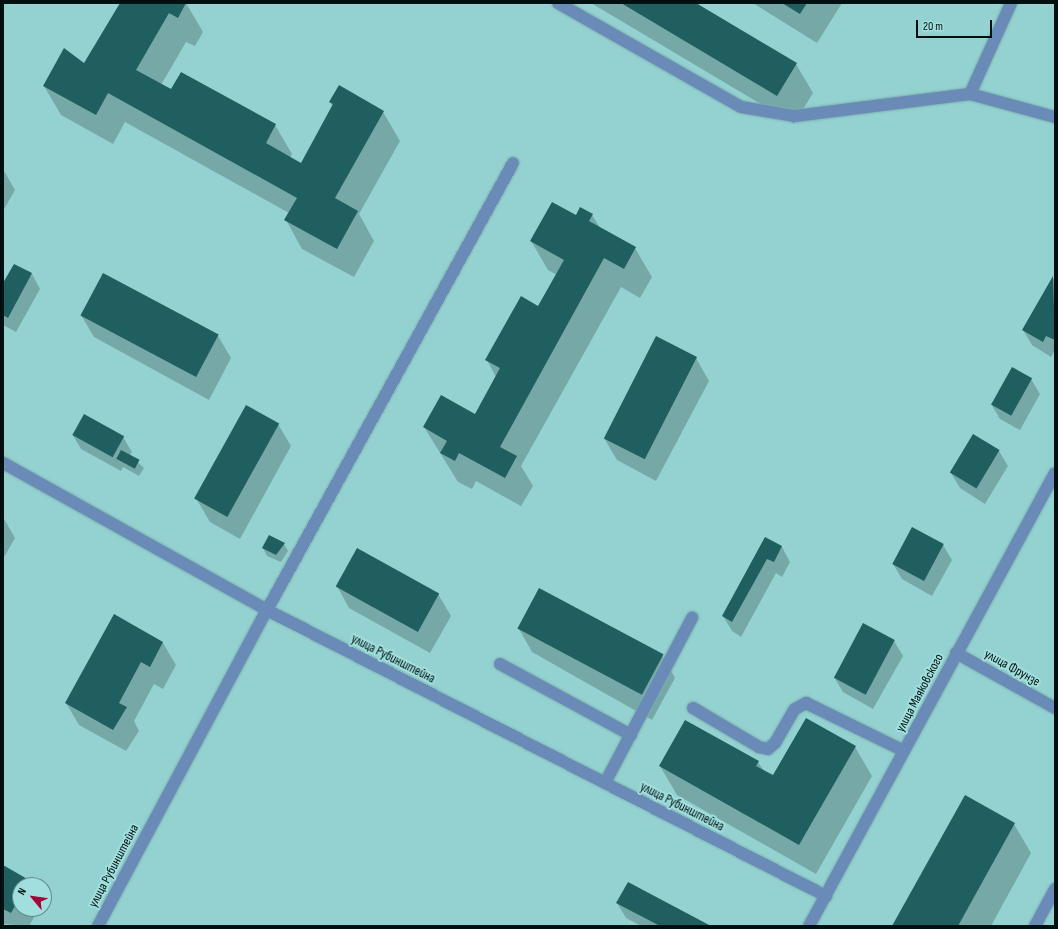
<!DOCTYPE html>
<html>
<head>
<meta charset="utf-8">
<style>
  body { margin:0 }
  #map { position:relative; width:1058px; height:929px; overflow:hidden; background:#94d2d1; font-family:"Sofia Sans Condensed",sans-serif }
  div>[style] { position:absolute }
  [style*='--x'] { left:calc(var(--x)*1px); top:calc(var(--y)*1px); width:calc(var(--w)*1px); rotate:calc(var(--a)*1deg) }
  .shadow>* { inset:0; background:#0003 }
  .building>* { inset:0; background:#205f5f; transform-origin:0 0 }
  .roads { filter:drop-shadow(0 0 1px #79afae) drop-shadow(0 0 1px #79afae) }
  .minor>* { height:12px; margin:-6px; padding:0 6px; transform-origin:6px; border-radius:6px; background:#6a8bb7 }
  span { translate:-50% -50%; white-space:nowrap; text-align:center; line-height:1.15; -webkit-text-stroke:4px #a1dfde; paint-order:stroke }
  .street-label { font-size:13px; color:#001010 }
  .frame { position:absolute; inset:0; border:4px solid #001010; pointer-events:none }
  .north { position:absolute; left:12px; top:877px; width:40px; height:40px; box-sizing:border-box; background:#a1dfde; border:1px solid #618c8c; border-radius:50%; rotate:299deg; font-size:11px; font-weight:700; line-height:16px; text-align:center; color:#001010 }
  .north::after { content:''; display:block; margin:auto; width:14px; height:18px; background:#a20334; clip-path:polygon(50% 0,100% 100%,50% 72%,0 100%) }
  .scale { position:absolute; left:916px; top:20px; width:76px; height:18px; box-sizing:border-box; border:2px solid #001010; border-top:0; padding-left:5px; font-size:12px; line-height:14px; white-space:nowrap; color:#001010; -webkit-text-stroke:3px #a1dfde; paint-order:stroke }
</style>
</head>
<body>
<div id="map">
  <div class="shadow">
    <i style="clip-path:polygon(121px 3px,186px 3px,203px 32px,195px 46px,186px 42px,161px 85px,275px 125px,292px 154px,290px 158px,301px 164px,333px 107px,330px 102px,383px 112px,400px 141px,359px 214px,374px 241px,354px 277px,302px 249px,286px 220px,289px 213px,125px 122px,113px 144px,61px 115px,44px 86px,85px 64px)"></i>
    <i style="clip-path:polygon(591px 3px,694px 3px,796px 64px,813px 93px,794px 124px)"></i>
    <i style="clip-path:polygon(753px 3px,842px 3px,817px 43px)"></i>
    <i style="clip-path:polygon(3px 169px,15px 190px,3px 211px)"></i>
    <i style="clip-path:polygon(592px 215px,601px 229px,635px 248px,652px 277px,640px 298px,621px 287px,521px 466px,533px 486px,521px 506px,476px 481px,472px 489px,458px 482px,424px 427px,475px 415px,496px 377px,487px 360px,539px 308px,557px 275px,548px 270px,531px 241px,576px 217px)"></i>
    <i style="clip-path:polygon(14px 265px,32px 274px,40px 289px,16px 332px,3px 325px,3px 285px)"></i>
    <i style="clip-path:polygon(103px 274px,218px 336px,231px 358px,209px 400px,94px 337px,81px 315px)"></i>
    <i style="clip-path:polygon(1054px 278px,1055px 350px,1051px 357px,1032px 345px,1023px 330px)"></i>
    <i style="clip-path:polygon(696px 358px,709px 381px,656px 481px,617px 460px,604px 438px)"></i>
    <i style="clip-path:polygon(1031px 379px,1040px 394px,1020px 430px,1000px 419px,991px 404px)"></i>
    <i style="clip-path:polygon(278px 424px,291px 446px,240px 539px,210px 522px,197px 500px)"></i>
    <i style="clip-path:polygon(72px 434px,123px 437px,132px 452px,130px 455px,144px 468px,139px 476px,123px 467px,121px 471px,81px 449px)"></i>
    <i style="clip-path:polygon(999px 451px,1008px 466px,985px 504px,960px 488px,951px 473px)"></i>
    <i style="clip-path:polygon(3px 517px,15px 538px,3px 559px)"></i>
    <i style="clip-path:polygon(765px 538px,782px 547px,790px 562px,782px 577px,776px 573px,741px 637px,732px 631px,723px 616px)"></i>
    <i style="clip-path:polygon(284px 544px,288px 551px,281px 562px,267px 556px,263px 548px)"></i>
    <i style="clip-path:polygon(943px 545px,952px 560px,932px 596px,902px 579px,893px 564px)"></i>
    <i style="clip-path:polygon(337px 586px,438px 594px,451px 616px,430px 653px,349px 608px)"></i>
    <i style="clip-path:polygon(114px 615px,163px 643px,176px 665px,163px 689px,154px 684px,134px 721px,139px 731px,126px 751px,79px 725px,66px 703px)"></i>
    <i style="clip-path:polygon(519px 629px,662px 655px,675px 678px,652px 720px,532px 652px)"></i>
    <i style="clip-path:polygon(894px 641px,903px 656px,873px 709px,843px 692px,834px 677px)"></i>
    <i style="clip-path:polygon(855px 747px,872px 776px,816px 874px,677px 795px,660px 766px,758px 762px,764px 771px,773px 777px)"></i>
    <i style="clip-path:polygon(1014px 824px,1031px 853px,991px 926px,893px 926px)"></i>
    <i style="clip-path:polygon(3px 866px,31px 885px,20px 885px,20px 909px,39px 909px,29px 926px,3px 924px)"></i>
    <i style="clip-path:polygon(617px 903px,709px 926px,641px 926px,626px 918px)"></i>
  </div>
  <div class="building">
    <i style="clip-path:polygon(120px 3px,186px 3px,178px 18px,169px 13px,136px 70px,171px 89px,181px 72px,276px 124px,266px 143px,301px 163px,333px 104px,329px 102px,339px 85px,384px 111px,335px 198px,358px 211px,337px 249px,284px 220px,297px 198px,108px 93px,96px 115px,43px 86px,64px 48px,84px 63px)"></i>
    <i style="clip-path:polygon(621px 3px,696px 3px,797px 63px,777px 96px)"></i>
    <i style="clip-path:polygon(782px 3px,807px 3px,800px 14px)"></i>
    <i style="clip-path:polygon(552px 202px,576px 215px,580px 207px,593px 214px,589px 221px,636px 247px,624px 269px,604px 258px,500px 447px,517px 456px,505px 478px,459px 453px,455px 461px,440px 453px,447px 441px,423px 427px,441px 395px,475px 414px,500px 368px,485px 360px,521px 296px,538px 306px,564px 260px,530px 241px)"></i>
    <i style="clip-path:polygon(14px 264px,32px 273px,8px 318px,3px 315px,3px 283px)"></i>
    <i style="left:103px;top:273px;width:131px;height:48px;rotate:28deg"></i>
    <i style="clip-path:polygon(1053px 276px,1055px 340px,1046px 336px,1043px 342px,1022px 330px)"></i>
    <i style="left:656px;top:336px;width:46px;height:115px;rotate:27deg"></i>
    <i style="left:1012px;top:367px;width:23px;height:43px;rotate:29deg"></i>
    <i style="left:246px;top:405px;width:38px;height:107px;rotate:29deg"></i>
    <i style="left:84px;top:414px;width:46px;height:24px;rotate:29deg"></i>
    <i style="left:973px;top:434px;width:31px;height:45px;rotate:31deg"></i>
    <i style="left:121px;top:450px;width:21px;height:10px;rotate:28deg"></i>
    <i style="left:912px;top:527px;width:36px;height:42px;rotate:28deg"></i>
    <i style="clip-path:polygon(269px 535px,285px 543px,276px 555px,262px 548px)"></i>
    <i style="clip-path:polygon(765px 537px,782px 546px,774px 562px,767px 559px,732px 622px,722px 616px)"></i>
    <i style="left:357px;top:548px;width:94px;height:44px;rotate:29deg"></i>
    <i style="left:539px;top:588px;width:141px;height:46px;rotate:28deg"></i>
    <i style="clip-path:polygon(114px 614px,163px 642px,150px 667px,141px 662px,119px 703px,127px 707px,113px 730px,65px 703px)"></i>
    <i style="left:863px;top:623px;width:36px;height:62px;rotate:28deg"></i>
    <i style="clip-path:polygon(806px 718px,856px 746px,799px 845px,659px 766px,685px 720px,759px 761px,756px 766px,773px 775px)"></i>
    <i style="clip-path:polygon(965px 795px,1015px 823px,958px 926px,892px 926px)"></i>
    <i style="clip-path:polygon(3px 865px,29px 880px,27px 885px,20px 885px,20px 897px,11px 913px,3px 909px)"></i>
    <i style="clip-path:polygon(628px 882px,711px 926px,660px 926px,616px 903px)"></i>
  </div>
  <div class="roads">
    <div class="minor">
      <i style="--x:558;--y:3;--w:210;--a:29.6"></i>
      <i style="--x:741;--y:107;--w:55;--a:9.5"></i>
      <i style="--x:795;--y:116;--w:176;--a:-7.2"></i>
      <i style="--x:970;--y:94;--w:88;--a:15.1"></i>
      <i style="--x:970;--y:94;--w:100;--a:-65.7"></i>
      <i style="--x:3;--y:463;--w:302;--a:29.1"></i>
      <i style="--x:267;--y:610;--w:510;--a:-61.17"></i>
      <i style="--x:956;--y:653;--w:113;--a:29.1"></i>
      <i style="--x:500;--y:664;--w:149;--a:28.5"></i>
      <i style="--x:693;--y:708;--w:77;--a:30.6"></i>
      <i style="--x:759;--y:747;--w:9;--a:13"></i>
      <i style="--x:768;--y:749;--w:9;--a:-41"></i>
      <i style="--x:775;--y:743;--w:39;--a:-60"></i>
      <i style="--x:795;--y:709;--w:13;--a:-29"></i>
      <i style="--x:806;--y:703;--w:109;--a:26.1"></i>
      <i style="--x:605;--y:783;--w:187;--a:-62.2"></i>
      <i style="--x:98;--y:926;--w:358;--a:-61.9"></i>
      <i style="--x:267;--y:610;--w:628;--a:27.1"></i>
      <i style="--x:809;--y:926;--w:515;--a:-61.5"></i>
      <i style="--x:1035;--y:926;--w:42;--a:-61.6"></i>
    </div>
  </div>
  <div class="street-label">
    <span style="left:393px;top:659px;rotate:27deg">улица Рубинштейна</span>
    <span style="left:1012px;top:668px;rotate:29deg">улица Фрунзе</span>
    <span style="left:920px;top:693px;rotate:-62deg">улица Маяковского</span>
    <span style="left:682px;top:807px;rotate:27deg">улица Рубинштейна</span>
    <span style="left:114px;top:866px;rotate:-62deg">улица Рубинштейна</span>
  </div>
  <div class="frame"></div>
  <div class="north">N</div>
  <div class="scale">20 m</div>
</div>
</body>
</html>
